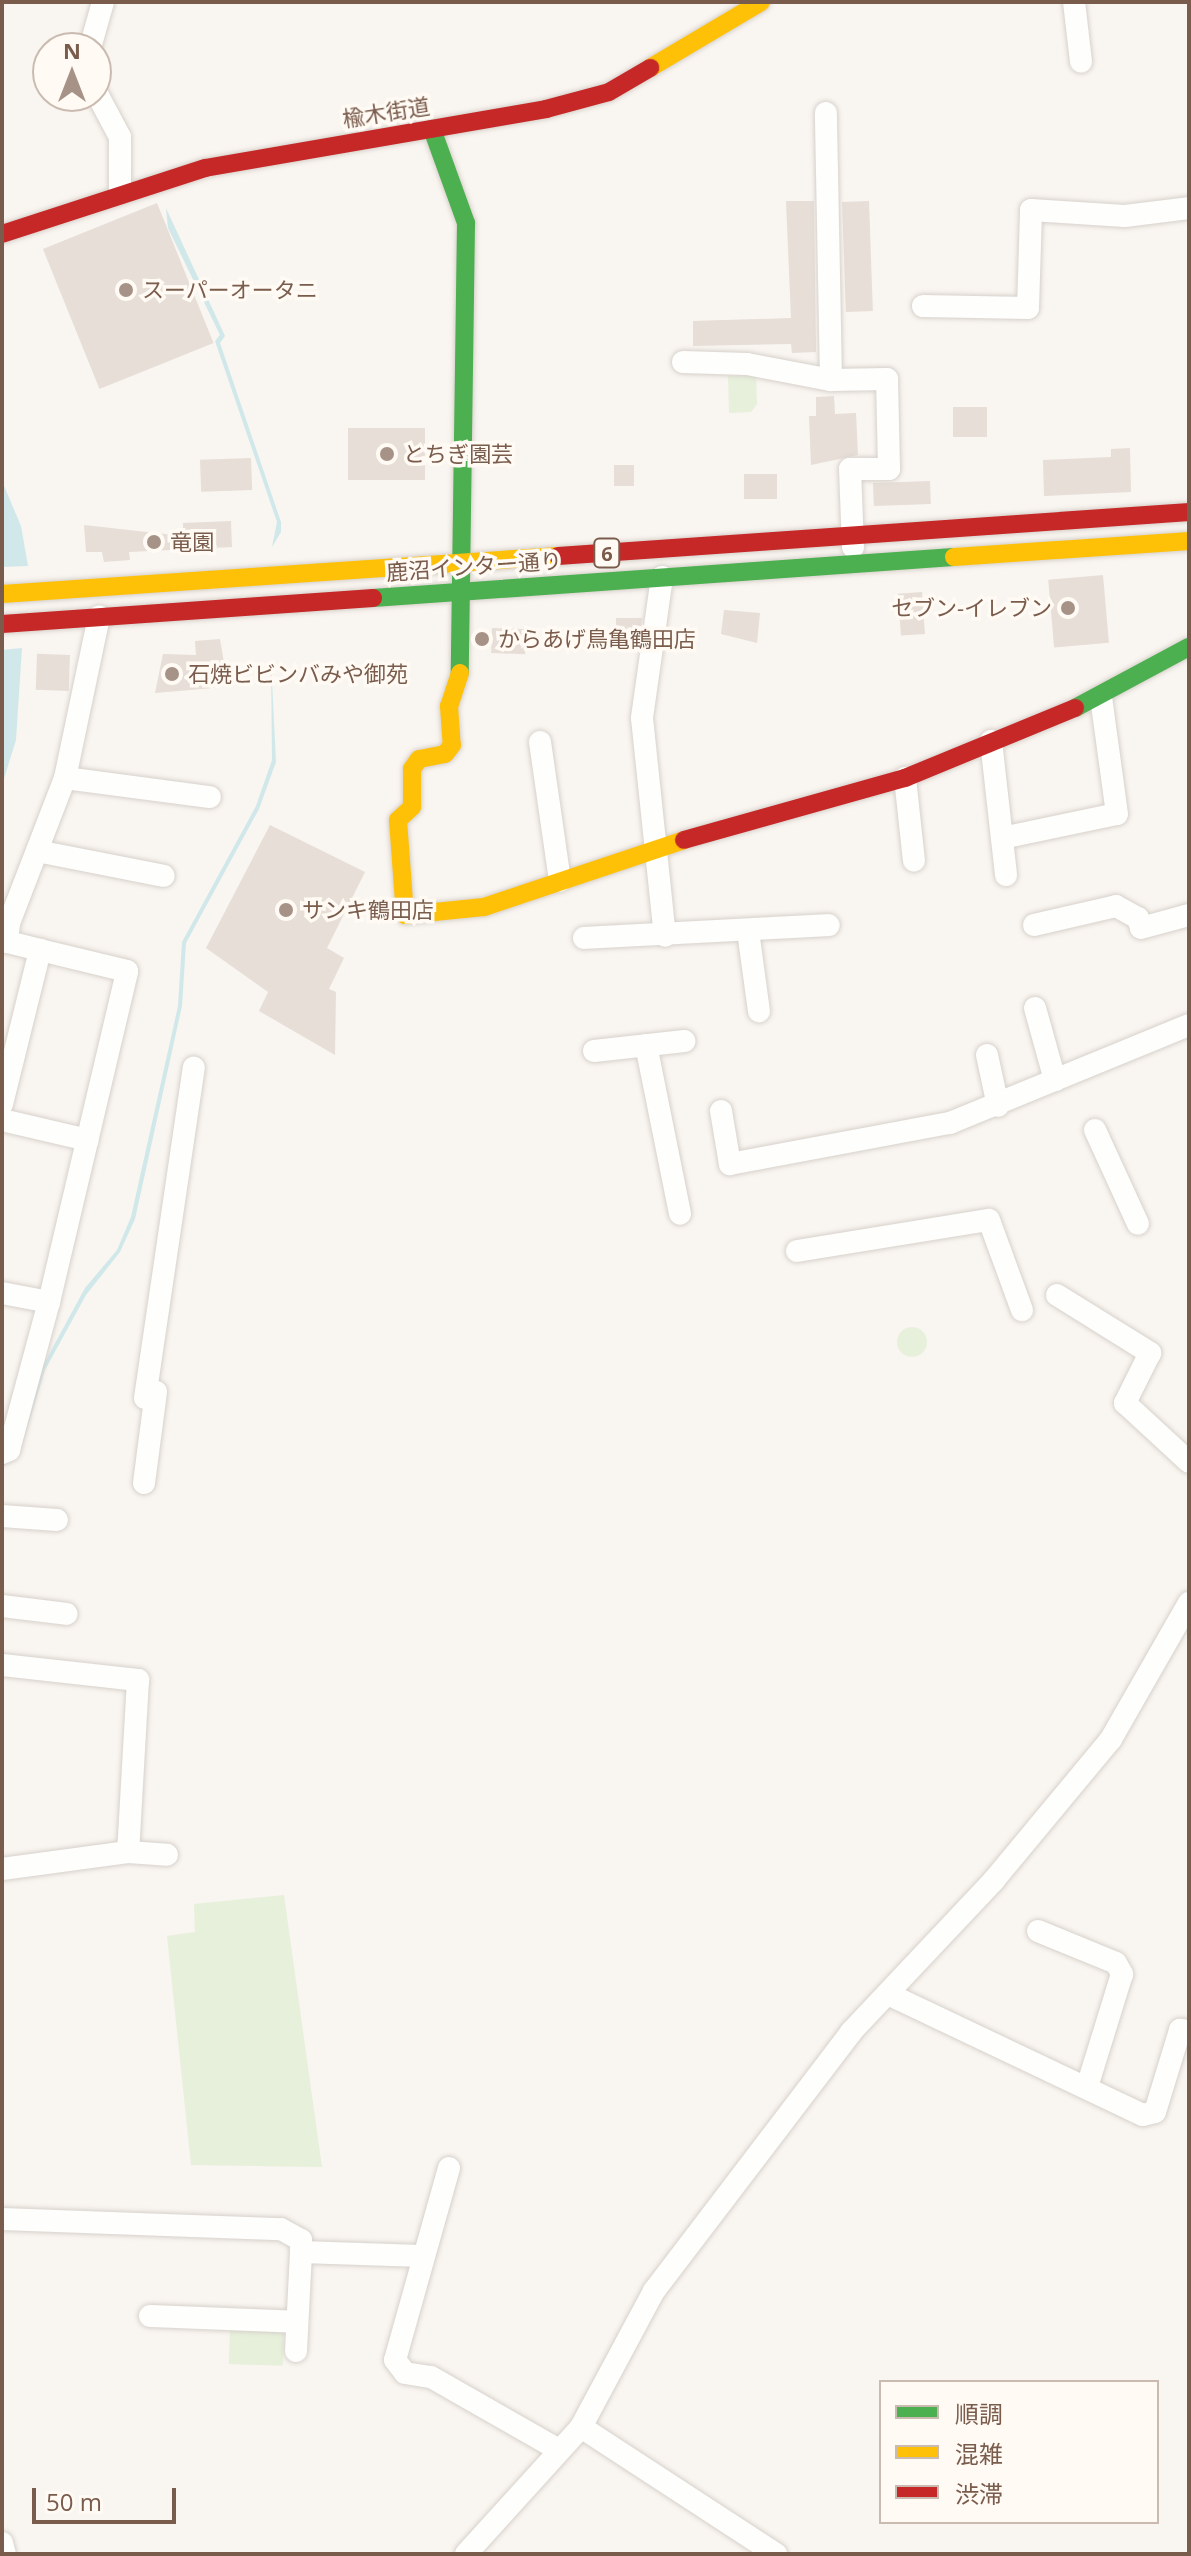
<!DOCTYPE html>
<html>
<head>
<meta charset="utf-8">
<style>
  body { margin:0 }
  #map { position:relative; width:1191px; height:2556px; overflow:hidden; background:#f9f5f0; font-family:"Open Sans","Noto Sans JP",sans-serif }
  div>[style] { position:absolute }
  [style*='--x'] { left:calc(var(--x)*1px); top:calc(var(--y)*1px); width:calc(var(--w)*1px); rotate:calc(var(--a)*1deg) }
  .green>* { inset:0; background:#e7f0db; transform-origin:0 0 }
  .round { border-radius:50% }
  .water>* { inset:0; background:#d0e8ea }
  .building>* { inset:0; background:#e6ded7; transform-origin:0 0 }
  .roads { filter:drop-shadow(0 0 2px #d7d1cb) drop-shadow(0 0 2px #d7d1cb) }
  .street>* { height:22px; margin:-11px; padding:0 11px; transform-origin:11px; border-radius:11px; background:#fefefd }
  .fast>* { height:18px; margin:-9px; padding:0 9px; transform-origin:9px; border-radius:9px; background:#4caf50 }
  .slow>* { height:18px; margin:-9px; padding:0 9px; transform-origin:9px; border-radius:9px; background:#ffc107 }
  .jam>* { height:18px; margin:-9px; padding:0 9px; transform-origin:9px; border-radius:9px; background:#c62828 }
  .dots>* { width:22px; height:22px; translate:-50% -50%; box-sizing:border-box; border:4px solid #fffaf3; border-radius:50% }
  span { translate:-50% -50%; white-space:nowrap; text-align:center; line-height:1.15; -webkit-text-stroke:7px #fffaf3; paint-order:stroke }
  .shield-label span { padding:2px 6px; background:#fffaf3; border:2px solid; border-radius:6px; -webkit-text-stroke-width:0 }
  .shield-label { font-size:20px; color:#7a5c4d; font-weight:700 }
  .street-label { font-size:22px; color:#7a5c4d }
  .poi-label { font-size:22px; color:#7a5c4d }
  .left { translate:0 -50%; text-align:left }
  .right { translate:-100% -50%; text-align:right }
  .frame { position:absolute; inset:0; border:4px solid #7a5c4d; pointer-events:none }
  .legend { position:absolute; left:879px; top:2380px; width:280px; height:144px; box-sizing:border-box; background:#fffaf3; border:2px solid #cabbb1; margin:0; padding:10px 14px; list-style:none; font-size:24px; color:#7a5c4d }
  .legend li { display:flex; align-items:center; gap:16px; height:40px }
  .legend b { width:40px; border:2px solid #cabbb1 }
  .north { position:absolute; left:32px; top:32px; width:80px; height:80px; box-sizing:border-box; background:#fffaf3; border:2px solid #cabbb1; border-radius:50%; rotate:0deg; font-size:22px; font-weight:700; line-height:32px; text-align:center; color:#7a5c4d }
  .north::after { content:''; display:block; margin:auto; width:28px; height:36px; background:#a69286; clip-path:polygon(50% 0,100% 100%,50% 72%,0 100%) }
  .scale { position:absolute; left:32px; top:2488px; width:144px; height:36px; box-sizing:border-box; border:4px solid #7a5c4d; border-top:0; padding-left:10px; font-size:24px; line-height:28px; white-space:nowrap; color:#7a5c4d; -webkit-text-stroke:6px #fffaf3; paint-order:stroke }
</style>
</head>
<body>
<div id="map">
  <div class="green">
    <i style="clip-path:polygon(756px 375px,757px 404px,751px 412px,729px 413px,728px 376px)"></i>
    <i class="round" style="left:897px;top:1327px;width:30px;height:30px"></i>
    <i style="clip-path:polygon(284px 1895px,322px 2167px,191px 2165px,167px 1936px,195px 1932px,194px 1904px)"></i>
    <i style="left:230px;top:2328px;width:54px;height:36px;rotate:2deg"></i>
  </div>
  <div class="water">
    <i style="clip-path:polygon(166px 208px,225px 336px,220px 343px,281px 522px,281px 532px,272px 547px,277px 522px,215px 341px,220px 335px,168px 228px)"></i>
    <i style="clip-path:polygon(2px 481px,21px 526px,28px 566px,2px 567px)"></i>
    <i style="clip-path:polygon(22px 648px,16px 740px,2px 785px,2px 650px)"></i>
    <i style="clip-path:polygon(271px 661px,276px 762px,259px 809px,186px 943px,182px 1006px,135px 1219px,120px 1252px,86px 1295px,45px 1370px,19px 1455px,2px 1467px,41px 1369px,85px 1288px,117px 1250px,131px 1217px,178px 1006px,182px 942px,256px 806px,272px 760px)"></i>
  </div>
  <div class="building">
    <i style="clip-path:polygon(786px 201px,814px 201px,816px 352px,792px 353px,791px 344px,693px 346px,693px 321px,791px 318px)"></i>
    <i style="left:869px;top:201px;width:110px;height:27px;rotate:88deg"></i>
    <i style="left:157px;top:203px;width:151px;height:123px;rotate:68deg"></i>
    <i style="clip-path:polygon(834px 396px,835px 414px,856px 413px,858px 455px,811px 465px,809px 416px,816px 416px,816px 397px)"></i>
    <i style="left:987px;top:407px;width:30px;height:34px;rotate:90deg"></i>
    <i style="left:425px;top:428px;width:52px;height:77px;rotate:90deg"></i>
    <i style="clip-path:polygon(1130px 448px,1131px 492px,1044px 496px,1043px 460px,1111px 457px,1111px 449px)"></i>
    <i style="left:251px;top:458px;width:32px;height:51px;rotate:88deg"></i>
    <i style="left:614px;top:465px;width:20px;height:21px"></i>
    <i style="left:744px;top:474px;width:33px;height:25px"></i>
    <i style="left:930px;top:481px;width:23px;height:57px;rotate:88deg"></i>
    <i style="clip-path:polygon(231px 521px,232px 547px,129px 552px,130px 560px,104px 562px,102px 552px,86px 552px,84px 525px,183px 536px,183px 523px)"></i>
    <i style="left:1103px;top:575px;width:68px;height:55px;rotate:85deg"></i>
    <i style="left:922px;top:592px;width:42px;height:24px;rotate:86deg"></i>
    <i style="clip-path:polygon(724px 610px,760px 613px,757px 643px,721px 634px)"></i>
    <i style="clip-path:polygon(616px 618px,642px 618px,639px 643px,616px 642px)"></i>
    <i style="left:492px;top:628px;width:34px;height:25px;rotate:2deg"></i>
    <i style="clip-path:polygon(220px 639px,226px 675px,213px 676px,214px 688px,155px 693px,163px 654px,196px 655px,195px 641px)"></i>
    <i style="left:70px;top:655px;width:36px;height:33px;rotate:92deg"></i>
    <i style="clip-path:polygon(270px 825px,365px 872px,327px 948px,344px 958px,329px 989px,336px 992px,335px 1055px,259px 1011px,268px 992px,206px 948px)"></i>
  </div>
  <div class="roads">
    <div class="street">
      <i style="--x:1074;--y:2;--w:60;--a:83.3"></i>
      <i style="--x:90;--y:48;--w:48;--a:-74.2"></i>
      <i style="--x:96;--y:92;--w:51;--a:61.9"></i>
      <i style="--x:120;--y:137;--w:54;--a:90"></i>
      <i style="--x:923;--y:306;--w:105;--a:1.1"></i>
      <i style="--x:1028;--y:308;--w:98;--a:-88.2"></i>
      <i style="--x:1031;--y:210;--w:94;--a:3.7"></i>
      <i style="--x:1125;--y:216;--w:64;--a:-7.1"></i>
      <i style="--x:683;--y:362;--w:64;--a:1.8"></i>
      <i style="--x:747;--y:364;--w:86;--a:10.8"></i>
      <i style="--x:831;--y:380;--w:267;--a:-91.1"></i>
      <i style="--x:831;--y:380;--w:56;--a:-1"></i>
      <i style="--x:887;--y:379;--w:90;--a:88.7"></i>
      <i style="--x:889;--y:469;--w:39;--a:180"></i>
      <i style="--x:850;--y:469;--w:78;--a:87.8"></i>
      <i style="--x:662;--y:577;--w:142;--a:98.1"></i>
      <i style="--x:642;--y:718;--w:219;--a:84"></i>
      <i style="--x:991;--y:741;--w:135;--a:83.6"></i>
      <i style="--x:540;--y:742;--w:140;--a:81.8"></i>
      <i style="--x:65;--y:778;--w:146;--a:7.5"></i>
      <i style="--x:905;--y:778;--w:83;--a:83.8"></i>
      <i style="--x:1002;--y:838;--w:117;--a:-11.8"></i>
      <i style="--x:1117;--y:814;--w:118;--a:-97.8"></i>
      <i style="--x:37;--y:851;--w:129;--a:11.1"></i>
      <i style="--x:1034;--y:925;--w:84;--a:-13"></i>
      <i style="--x:1116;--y:906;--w:25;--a:29"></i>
      <i style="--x:1138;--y:918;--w:10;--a:73"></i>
      <i style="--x:1141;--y:928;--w:50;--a:-15.2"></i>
      <i style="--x:748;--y:931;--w:81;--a:82.2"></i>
      <i style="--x:584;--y:938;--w:245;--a:-3"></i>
      <i style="--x:1035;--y:1008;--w:75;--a:74.5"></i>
      <i style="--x:646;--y:1045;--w:172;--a:78.6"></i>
      <i style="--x:594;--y:1051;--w:91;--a:-6.3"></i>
      <i style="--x:987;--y:1055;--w:52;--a:77.8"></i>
      <i style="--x:2;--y:1104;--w:159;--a:-76.1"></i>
      <i style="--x:40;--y:950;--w:34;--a:-166"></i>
      <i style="--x:7;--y:942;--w:19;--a:-84"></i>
      <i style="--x:9;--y:923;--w:155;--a:-68.9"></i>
      <i style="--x:65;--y:778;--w:165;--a:-78.1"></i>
      <i style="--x:721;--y:1111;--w:54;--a:80.4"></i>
      <i style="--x:730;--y:1164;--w:224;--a:-10.6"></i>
      <i style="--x:950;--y:1123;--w:258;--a:-22.3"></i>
      <i style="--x:2;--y:1120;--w:88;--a:13.1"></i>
      <i style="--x:1095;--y:1130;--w:103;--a:65.4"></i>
      <i style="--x:797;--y:1251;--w:194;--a:-9.2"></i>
      <i style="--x:989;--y:1220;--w:96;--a:69.9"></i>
      <i style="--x:2;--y:1293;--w:48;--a:10.8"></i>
      <i style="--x:1057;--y:1295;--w:110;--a:31.9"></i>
      <i style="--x:1150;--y:1353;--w:56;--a:116.6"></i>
      <i style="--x:1125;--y:1403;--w:87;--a:42.7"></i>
      <i style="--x:145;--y:1398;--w:334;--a:-81.6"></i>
      <i style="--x:2;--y:1453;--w:8;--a:-23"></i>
      <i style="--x:9;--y:1450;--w:153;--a:-74.9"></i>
      <i style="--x:49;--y:1302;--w:340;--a:-76.7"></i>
      <i style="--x:127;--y:971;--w:89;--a:-166.4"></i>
      <i style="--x:144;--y:1483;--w:92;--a:-82.5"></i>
      <i style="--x:2;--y:1516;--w:55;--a:4.2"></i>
      <i style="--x:2;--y:1606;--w:65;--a:7"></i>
      <i style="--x:2;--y:1665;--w:137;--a:6.3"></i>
      <i style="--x:138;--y:1680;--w:172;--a:93.3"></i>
      <i style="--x:2;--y:1869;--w:127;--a:-7.7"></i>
      <i style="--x:128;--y:1852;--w:39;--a:4"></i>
      <i style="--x:1038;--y:1931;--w:84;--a:22.3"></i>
      <i style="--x:1116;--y:1963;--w:13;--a:61"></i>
      <i style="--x:1122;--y:1974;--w:118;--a:107.2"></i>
      <i style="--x:888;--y:1994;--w:282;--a:25.4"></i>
      <i style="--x:1143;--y:2115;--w:12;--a:-14"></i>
      <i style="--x:1155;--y:2112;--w:86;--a:-73"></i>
      <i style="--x:1180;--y:2030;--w:9;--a:6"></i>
      <i style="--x:449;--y:2168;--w:199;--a:105.7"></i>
      <i style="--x:395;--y:2360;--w:16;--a:52"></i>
      <i style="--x:405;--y:2373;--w:26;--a:9"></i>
      <i style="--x:431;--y:2377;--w:147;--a:29.7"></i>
      <i style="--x:2;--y:2219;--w:279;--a:2.1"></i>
      <i style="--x:281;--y:2229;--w:23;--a:29"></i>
      <i style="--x:301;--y:2240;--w:12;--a:90"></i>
      <i style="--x:301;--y:2252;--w:121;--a:1.9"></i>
      <i style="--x:150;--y:2316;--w:147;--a:2.3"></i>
      <i style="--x:296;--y:2351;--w:99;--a:-87.1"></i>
      <i style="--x:581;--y:2427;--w:233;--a:33.1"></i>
      <i style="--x:2;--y:2543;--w:11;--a:75"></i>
      <i style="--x:466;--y:2554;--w:171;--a:-47.8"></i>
      <i style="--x:581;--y:2427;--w:154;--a:-61.8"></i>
      <i style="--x:654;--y:2291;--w:325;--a:-52.7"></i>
      <i style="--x:851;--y:2032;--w:209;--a:-46.7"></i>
      <i style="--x:994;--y:1880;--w:183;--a:-50.3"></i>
      <i style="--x:1111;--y:1739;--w:157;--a:-60.2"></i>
    </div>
    <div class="fast">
      <i style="--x:432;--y:129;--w:100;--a:70.1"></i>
      <i style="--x:466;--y:223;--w:450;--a:90.8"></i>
      <i style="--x:373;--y:598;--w:582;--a:-4.04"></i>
      <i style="--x:1075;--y:708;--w:129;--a:-28.2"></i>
    </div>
    <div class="slow">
      <i style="--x:650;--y:68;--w:129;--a:-30.7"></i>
      <i style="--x:954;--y:557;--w:236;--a:-3.9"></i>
      <i style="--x:2;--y:594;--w:557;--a:-3.91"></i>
      <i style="--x:460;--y:673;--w:35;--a:108"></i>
      <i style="--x:449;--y:706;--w:39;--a:86"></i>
      <i style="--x:452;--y:745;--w:11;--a:128"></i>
      <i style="--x:445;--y:754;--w:26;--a:169"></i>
      <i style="--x:419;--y:759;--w:12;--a:125"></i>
      <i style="--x:412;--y:769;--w:38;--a:90"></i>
      <i style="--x:412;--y:807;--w:19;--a:137"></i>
      <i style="--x:398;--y:820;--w:95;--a:85.8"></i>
      <i style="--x:405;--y:915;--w:79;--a:-5.8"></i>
      <i style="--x:484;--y:907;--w:211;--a:-18.5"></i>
    </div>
    <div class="jam">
      <i style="--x:2;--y:234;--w:213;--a:-18"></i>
      <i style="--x:205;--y:168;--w:346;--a:-9.8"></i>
      <i style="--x:546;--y:109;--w:65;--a:-15.1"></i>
      <i style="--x:609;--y:92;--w:48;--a:-30.3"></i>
      <i style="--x:558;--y:556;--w:633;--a:-3.99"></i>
      <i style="--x:2;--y:624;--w:372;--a:-4"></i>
      <i style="--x:684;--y:840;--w:230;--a:-15.7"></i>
      <i style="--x:905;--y:778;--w:184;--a:-22.4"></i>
    </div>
  </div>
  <div class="dots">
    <i style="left:126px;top:290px;background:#a69286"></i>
    <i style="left:387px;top:454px;background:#a69286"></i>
    <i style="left:154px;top:542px;background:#a69286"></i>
    <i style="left:1068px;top:608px;background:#a69286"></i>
    <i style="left:482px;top:639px;background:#a69286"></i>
    <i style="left:172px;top:674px;background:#a69286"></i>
    <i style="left:286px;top:910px;background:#a69286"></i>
  </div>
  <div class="shield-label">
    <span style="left:607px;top:553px">6</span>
  </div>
  <div class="street-label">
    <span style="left:386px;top:112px;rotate:-9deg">楡木街道</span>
    <span style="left:474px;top:566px;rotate:-4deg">鹿沼インター通り</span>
  </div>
  <div class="poi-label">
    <span class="left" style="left:142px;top:290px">スーパーオータニ</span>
    <span class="left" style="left:403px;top:454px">とちぎ園芸</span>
    <span class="left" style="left:170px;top:542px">竜園</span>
    <span class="right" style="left:1052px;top:608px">セブン-イレブン</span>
    <span class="left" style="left:498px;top:639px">からあげ鳥亀鶴田店</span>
    <span class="left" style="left:188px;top:674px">石焼ビビンバみや御苑</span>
    <span class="left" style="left:302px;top:910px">サンキ鶴田店</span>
  </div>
  <div class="frame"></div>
  <ul class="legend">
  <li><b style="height:10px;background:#4caf50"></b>順調</li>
  <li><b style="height:10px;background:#ffc107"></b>混雑</li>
  <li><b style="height:10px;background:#c62828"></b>渋滞</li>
  </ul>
  <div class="north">N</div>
  <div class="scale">50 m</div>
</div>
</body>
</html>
